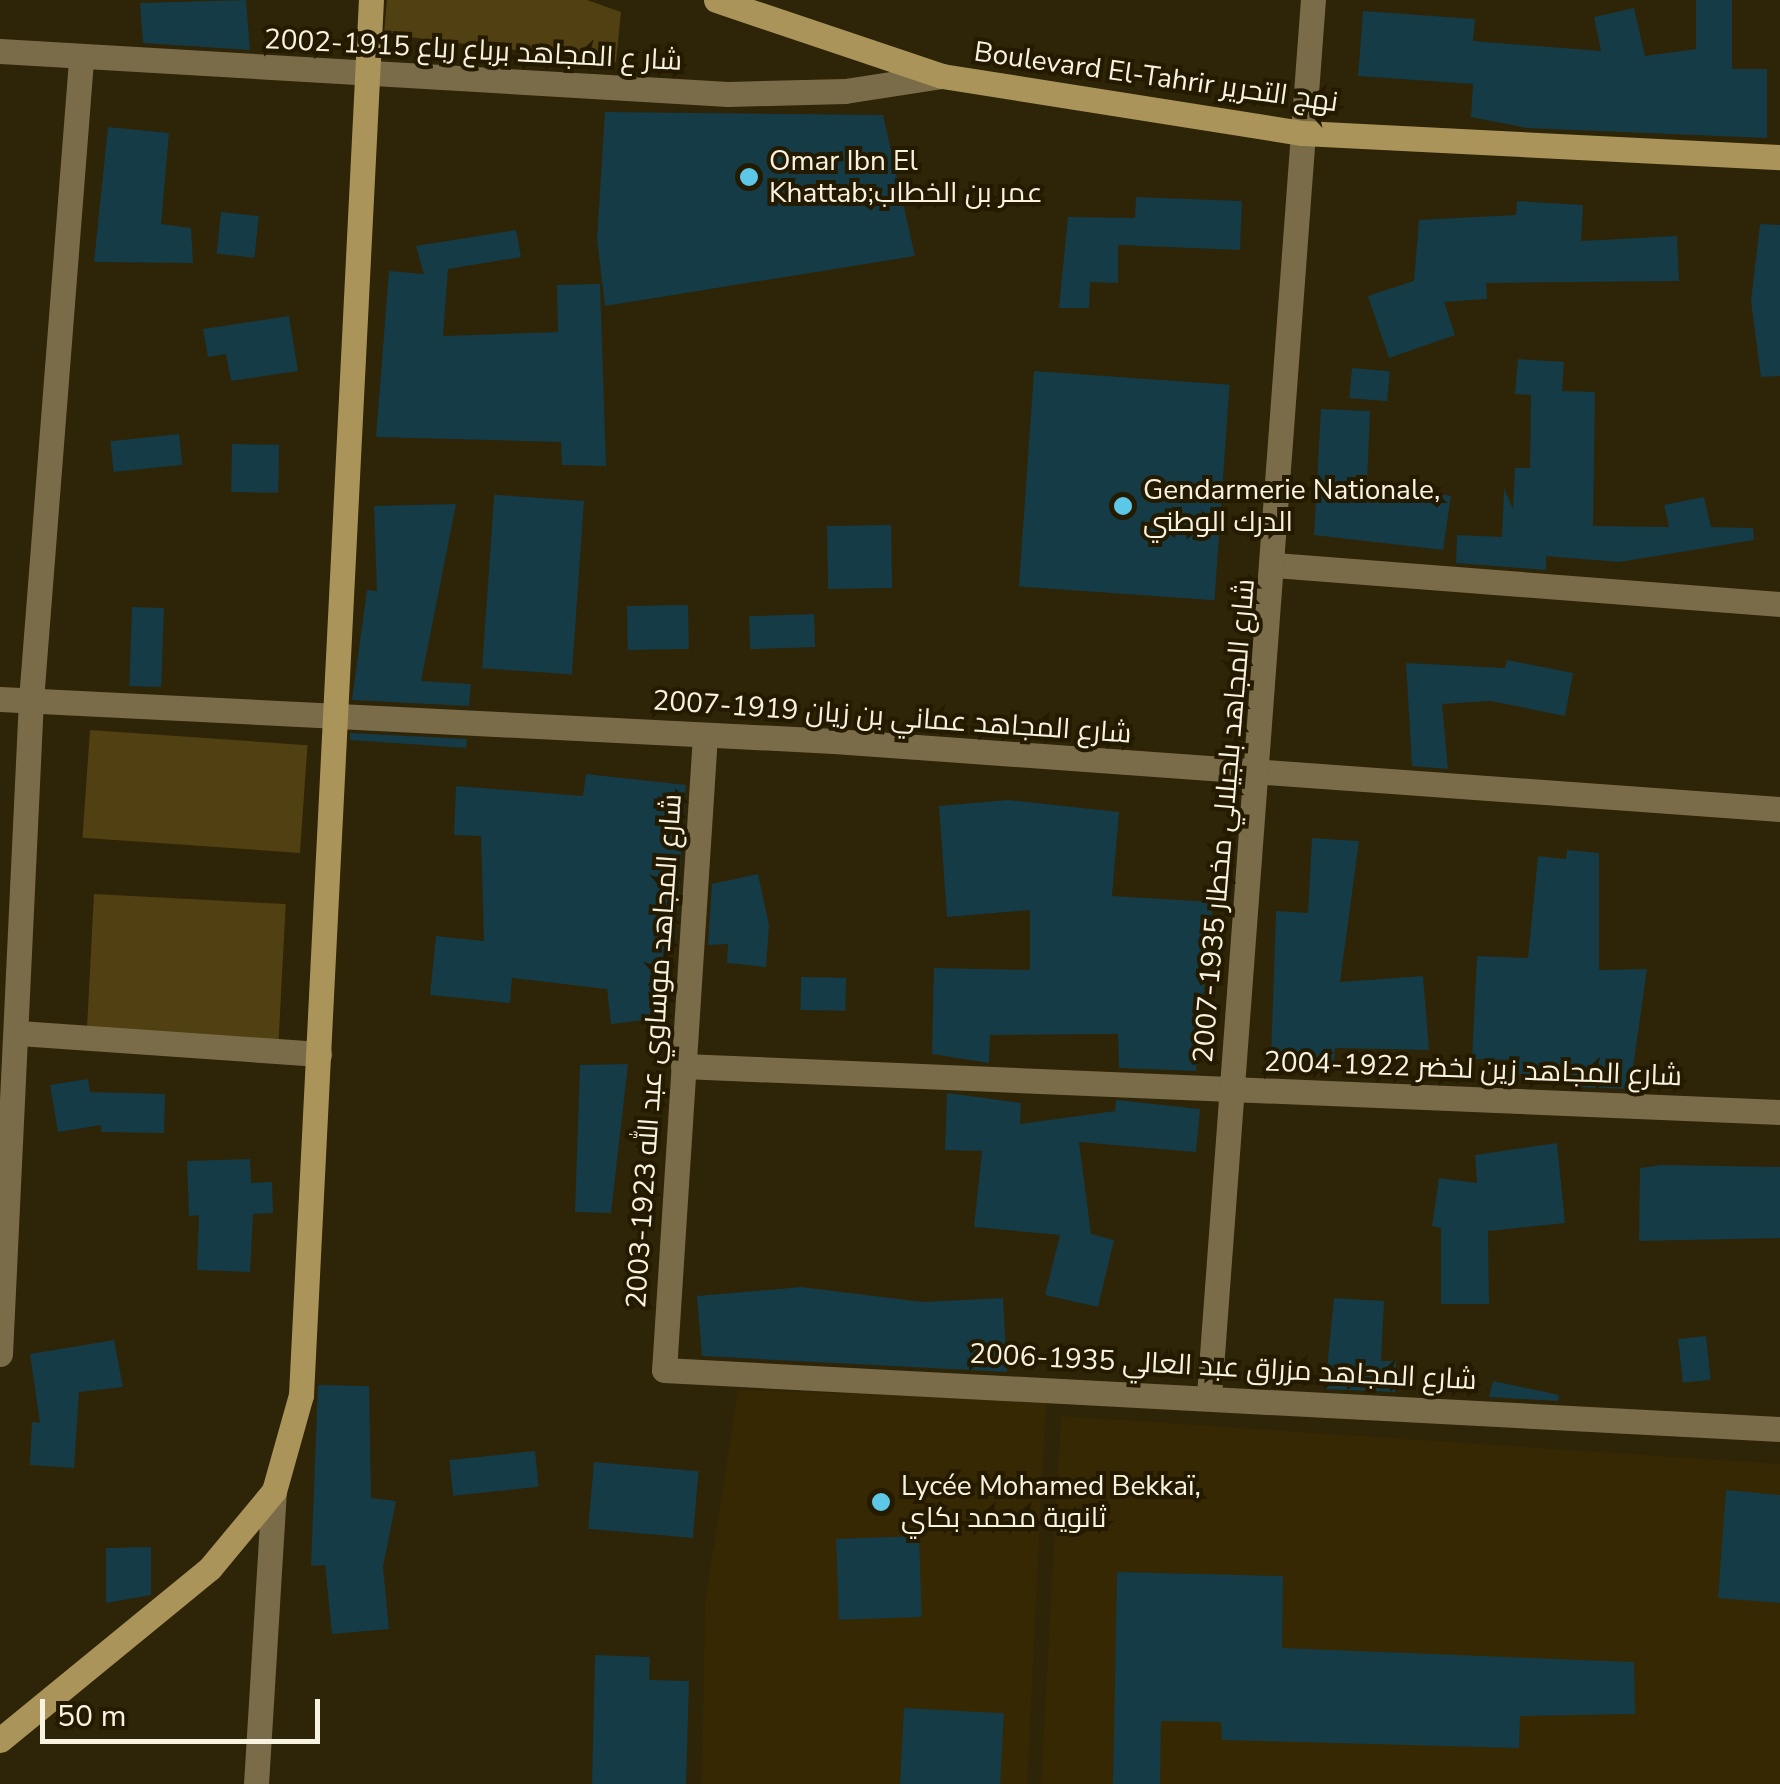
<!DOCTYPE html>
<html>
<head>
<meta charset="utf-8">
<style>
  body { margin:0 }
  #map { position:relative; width:1780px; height:1784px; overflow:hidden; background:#2e2407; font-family:"Nunito Sans",Cairo,sans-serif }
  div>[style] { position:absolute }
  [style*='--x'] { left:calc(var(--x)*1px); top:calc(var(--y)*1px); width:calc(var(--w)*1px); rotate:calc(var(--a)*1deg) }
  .built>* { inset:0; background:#362802 }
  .green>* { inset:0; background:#514011; transform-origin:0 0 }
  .building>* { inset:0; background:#143b46; transform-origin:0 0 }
  .minor>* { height:25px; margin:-12.5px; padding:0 12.5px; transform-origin:12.5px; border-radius:12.5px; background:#7a6c49 }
  .secondary>* { height:25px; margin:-12.5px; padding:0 12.5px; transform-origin:12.5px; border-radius:12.5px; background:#aa945a }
  .dots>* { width:28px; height:28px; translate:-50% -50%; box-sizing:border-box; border:5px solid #241a00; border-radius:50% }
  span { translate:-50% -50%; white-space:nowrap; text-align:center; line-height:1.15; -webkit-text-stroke:8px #241a00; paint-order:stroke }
  .street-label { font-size:28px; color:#f8f2e1 }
  .poi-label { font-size:28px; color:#f8f2e1 }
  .left { translate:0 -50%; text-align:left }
  .scale { position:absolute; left:40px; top:1699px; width:280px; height:45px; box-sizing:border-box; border:5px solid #f8f2e1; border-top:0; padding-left:12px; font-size:30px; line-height:35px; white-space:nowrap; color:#f8f2e1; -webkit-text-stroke:8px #241a00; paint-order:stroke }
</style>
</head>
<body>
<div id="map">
  <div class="built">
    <i style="clip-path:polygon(738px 1390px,1046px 1400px,1027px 1784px,702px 1784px,705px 1603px)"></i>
    <i style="clip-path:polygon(1061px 1416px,1780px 1464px,1780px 1784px,1041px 1784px)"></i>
  </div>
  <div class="green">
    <i style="clip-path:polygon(387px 0,587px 0,621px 12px,616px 62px,384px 34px)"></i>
    <i style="left:90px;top:730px;width:218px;height:108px;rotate:4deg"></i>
    <i style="left:94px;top:894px;width:192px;height:136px;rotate:3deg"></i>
  </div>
  <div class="building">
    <i style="clip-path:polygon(246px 0,250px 50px,143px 43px,140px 3px)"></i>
    <i style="clip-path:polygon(1696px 0,1732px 0,1732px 69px,1767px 69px,1767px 138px,1527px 128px,1471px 117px,1473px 84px,1358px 76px,1363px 11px,1475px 19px,1473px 41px,1601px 51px,1594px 17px,1634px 8px,1645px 56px,1696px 49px)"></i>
    <i style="clip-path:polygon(605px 112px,883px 115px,915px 256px,605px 306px,597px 239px)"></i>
    <i style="clip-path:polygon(108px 127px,169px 133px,161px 224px,191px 228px,193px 263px,94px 262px)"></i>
    <i style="clip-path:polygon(1136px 197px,1242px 201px,1240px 250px,1118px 245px,1118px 283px,1090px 282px,1089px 308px,1059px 308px,1068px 217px,1135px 218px)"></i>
    <i style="clip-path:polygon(1517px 201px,1583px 205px,1581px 241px,1677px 236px,1679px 281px,1486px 283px,1487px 299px,1444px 302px,1455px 335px,1389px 358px,1368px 296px,1414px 281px,1419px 220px,1516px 215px)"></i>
    <i style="left:221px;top:212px;width:38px;height:42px;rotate:6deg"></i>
    <i style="clip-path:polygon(1760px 224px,1780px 225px,1780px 376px,1761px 377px,1751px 301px)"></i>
    <i style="clip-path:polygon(516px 230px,521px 257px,448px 269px,443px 336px,558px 332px,557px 285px,600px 284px,606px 466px,562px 465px,561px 442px,376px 437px,389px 271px,424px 274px,416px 246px)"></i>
    <i style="clip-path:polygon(289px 316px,298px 371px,231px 381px,226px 354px,208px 357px,203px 329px)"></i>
    <i style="clip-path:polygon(1518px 359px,1564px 362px,1562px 391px,1595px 392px,1593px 526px,1669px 527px,1664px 505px,1704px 497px,1711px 527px,1753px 528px,1754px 540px,1619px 562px,1546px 556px,1546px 570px,1456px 563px,1457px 535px,1502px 537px,1504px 488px,1513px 509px,1515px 468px,1530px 468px,1531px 395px,1515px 394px)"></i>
    <i style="left:1352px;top:368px;width:38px;height:30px;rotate:5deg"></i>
    <i style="left:1034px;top:371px;width:196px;height:216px;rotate:4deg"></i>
    <i style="clip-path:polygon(1321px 409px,1370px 411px,1367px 482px,1451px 496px,1443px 550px,1314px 535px)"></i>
    <i style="left:179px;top:434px;width:31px;height:69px;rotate:84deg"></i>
    <i style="left:232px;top:444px;width:47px;height:48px;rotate:1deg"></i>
    <i style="left:584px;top:501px;width:174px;height:90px;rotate:94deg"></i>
    <i style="clip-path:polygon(456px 504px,421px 681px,471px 684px,469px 706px,352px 700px,367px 590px,377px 591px,374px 506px)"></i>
    <i style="left:891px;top:525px;width:63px;height:64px;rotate:89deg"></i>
    <i style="left:688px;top:605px;width:44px;height:61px;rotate:89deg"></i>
    <i style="left:132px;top:607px;width:32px;height:79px;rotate:2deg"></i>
    <i style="left:814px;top:614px;width:33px;height:65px;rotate:88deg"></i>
    <i style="clip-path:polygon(1507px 660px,1573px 673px,1565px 716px,1491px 701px,1442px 704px,1448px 769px,1412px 766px,1406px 663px,1505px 668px)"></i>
    <i style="clip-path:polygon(350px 733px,467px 739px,466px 748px,350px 740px)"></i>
    <i style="clip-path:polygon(586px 774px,686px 785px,675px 946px,665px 947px,670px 1017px,611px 1024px,607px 989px,512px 978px,510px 1003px,430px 995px,436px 936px,484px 941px,481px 836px,454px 835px,456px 786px,583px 796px)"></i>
    <i style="clip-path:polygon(1008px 800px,1119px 812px,1112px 896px,1213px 902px,1196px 1071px,1119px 1068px,1118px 1034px,990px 1035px,989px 1063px,932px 1054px,934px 968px,1030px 970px,1030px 910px,947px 917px,939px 806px)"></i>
    <i style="clip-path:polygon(1312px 838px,1359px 841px,1340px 982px,1423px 976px,1429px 1050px,1335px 1048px,1334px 1063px,1271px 1059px,1276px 911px,1308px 913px)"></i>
    <i style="clip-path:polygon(1567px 850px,1599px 853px,1599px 970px,1647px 969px,1630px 1089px,1573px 1087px,1575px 1075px,1518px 1074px,1518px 1060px,1472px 1059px,1477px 956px,1528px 958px,1538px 856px,1566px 859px)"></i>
    <i style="clip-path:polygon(758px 874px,769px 925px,766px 967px,727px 963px,728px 944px,708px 945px,712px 884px)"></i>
    <i style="left:801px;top:977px;width:45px;height:33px;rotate:1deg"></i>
    <i style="clip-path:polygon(628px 1064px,611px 1213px,575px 1212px,580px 1065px)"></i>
    <i style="clip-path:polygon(88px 1079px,90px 1092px,165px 1094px,164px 1133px,101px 1132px,101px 1125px,58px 1132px,50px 1085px)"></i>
    <i style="clip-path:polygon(947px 1093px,1021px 1103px,1020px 1124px,1115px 1111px,1116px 1100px,1200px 1109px,1196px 1152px,1079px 1142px,1091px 1234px,1114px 1240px,1098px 1307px,1045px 1295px,1060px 1235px,974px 1227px,982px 1151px,945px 1150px)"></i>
    <i style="clip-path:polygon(1557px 1143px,1565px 1223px,1488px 1231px,1489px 1304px,1441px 1304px,1441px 1228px,1432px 1226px,1439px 1178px,1477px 1183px,1475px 1155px)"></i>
    <i style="clip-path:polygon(250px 1159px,251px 1183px,272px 1182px,273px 1213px,253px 1214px,250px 1272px,197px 1270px,199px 1215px,189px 1216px,187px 1161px)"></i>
    <i style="clip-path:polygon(1662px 1165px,1780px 1167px,1780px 1238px,1639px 1241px,1640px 1168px)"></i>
    <i style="clip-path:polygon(801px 1287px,923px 1302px,1003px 1298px,1007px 1372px,702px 1356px,697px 1296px)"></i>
    <i style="clip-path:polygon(1334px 1298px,1384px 1301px,1381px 1361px,1396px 1361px,1395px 1392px,1325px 1389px)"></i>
    <i style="left:1706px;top:1336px;width:44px;height:28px;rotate:84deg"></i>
    <i style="clip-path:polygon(114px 1340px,123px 1387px,79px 1392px,74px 1468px,30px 1465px,32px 1422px,40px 1423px,30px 1354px)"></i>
    <i style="clip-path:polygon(1493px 1381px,1559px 1395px,1558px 1401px,1489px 1397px)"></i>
    <i style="clip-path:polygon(318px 1385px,369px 1386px,371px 1498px,396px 1501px,383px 1567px,389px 1629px,332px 1634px,325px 1565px,311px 1566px)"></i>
    <i style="left:535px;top:1451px;width:36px;height:86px;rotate:84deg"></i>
    <i style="left:594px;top:1462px;width:105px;height:67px;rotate:5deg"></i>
    <i style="clip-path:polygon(1726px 1490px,1780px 1495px,1780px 1603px,1718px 1598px)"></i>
    <i style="left:919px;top:1536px;width:81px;height:83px;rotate:88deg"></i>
    <i style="clip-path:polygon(151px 1547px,151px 1595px,106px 1603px,106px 1548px)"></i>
    <i style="clip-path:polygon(1117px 1572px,1283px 1576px,1282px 1648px,1634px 1662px,1635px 1714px,1520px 1716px,1519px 1748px,1222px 1740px,1221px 1722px,1161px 1721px,1160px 1784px,1113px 1784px)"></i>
    <i style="clip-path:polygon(595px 1655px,650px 1657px,649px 1680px,689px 1681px,686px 1784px,592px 1784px)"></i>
    <i style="left:904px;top:1708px;width:100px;height:76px;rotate:3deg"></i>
  </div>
  <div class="minor">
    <i style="--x:0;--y:51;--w:729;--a:3.38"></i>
    <i style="--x:728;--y:94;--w:117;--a:-1.5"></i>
    <i style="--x:845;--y:91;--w:98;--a:-8.8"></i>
    <i style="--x:1275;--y:565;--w:507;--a:4.42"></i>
    <i style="--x:0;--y:699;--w:835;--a:2.88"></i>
    <i style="--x:834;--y:741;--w:948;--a:4.11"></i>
    <i style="--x:705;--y:735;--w:636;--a:93.69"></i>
    <i style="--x:664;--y:1370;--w:1118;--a:3.03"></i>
    <i style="--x:19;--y:1033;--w:301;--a:4"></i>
    <i style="--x:683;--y:1066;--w:1098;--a:2.4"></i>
    <i style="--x:0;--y:1354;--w:655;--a:-87.29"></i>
    <i style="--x:31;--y:700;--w:642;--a:-85.53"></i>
    <i style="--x:1209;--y:1395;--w:1399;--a:-85.74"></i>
    <i style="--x:256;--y:1784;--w:294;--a:-86.5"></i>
  </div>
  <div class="secondary">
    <i style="--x:716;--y:0;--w:238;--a:18.6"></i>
    <i style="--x:942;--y:76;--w:365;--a:9"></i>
    <i style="--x:1303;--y:133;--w:478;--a:2.9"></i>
    <i style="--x:0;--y:1740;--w:271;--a:-39.3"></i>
    <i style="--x:210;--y:1568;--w:100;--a:-50.3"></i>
    <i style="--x:274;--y:1491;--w:100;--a:-74.3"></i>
    <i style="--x:301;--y:1395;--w:1397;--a:-87.13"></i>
  </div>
  <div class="dots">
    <i style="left:749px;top:177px;background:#5cc7e7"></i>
    <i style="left:1123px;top:506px;background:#5cc7e7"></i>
    <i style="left:881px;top:1502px;background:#5cc7e7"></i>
  </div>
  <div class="street-label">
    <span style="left:473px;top:50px;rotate:3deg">شار ع المجاهد برباع رباع 1915-2002</span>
    <span style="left:1156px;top:77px;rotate:8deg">Boulevard El-Tahrir نهج التحرير</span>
    <span style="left:892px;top:717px;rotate:4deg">شارع المجاهد عماني بن زيان 1919-2007</span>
    <span style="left:1224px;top:821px;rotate:-85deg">شارع المجاهد بلجيلالي مخطار 1935-2007</span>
    <span style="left:654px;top:1051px;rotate:-86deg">شارع المجاهد موساوي عبد الله 1923-2003</span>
    <span style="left:1473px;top:1069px;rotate:2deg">شارع المجاهد زين لخضر 1922-2004</span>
    <span style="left:1223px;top:1367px;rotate:3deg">شارع المجاهد مزراق عبد العالي 1935-2006</span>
  </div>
  <div class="poi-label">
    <span class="left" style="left:769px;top:177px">Omar Ibn El<br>Khattab;عمر بن الخطاب</span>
    <span class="left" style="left:1143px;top:506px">Gendarmerie Nationale,<br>الدرك الوطني</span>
    <span class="left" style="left:901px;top:1502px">Lycée Mohamed Bekkaï,<br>ثانوية محمد بكاي</span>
  </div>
  <div class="scale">50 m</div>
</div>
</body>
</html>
